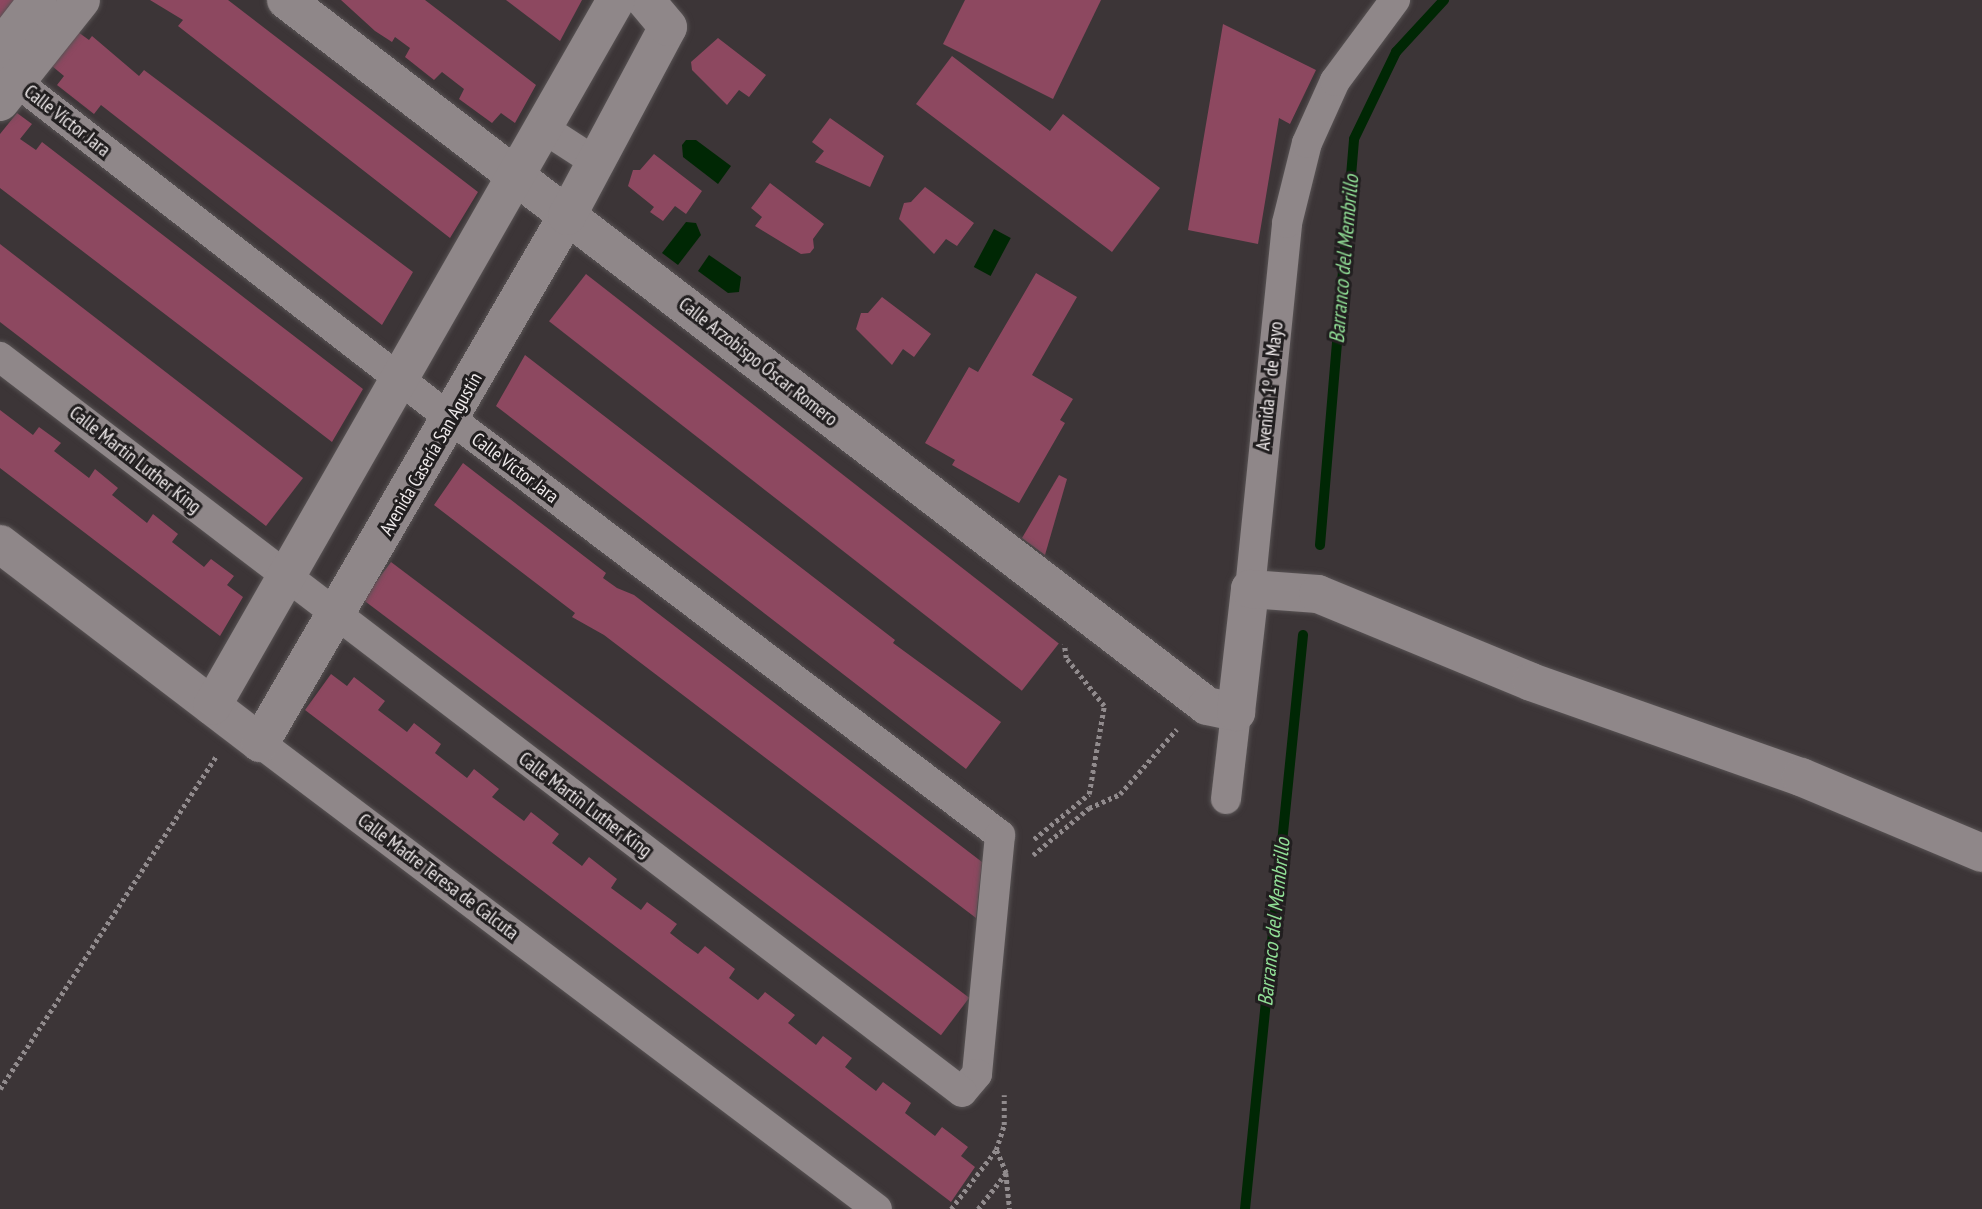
<!DOCTYPE html>
<html>
<head>
<meta charset="utf-8">
<style>
  body { margin:0 }
  #map { position:relative; width:1982px; height:1209px; overflow:hidden; background:#3c3537; font-family:"PT Sans Narrow",sans-serif }
  div>[style] { position:absolute }
  [style*='--x'] { left:calc(var(--x)*1px); top:calc(var(--y)*1px); width:calc(var(--w)*1px); rotate:calc(var(--a)*1deg) }
  .water>* { inset:0; background:#002704; transform-origin:0 0 }
  .stream>* { height:10px; margin:-5px; padding:0 5px; transform-origin:5px; border-radius:5px; background:#002704 }
  .building>* { inset:0; background:#8d4860; transform-origin:0 0 }
  .path>* { height:4.5px; margin-top:-2.25px; transform-origin:0; background:repeating-linear-gradient(90deg,#918b8d 0 3.5px,transparent 0 7px) }
  .roads { filter:drop-shadow(0 0 2px #585354) drop-shadow(0 0 2px #585354) }
  .street>* { height:30px; margin:-15px; padding:0 15px; transform-origin:15px; border-radius:15px; background:#8f8789 }
  .secondary>* { height:38px; margin:-19px; padding:0 19px; transform-origin:19px; border-radius:19px; background:#8f8789 }
  span { translate:-50% -50%; white-space:nowrap; text-align:center; line-height:1.15; -webkit-text-stroke:6px #211e1f; paint-order:stroke }
  .street-label { font-size:19px; color:#f0ebec }
  .water-label { font-size:21px; color:#91df96; font-style:italic }
</style>
</head>
<body>
<div id="map">
  <div class="water">
    <i style="clip-path:polygon(686px 140px,696px 140px,731px 166px,718px 184px,683px 157px,682px 145px)"></i>
    <i style="clip-path:polygon(686px 222px,696px 223px,701px 235px,678px 265px,662px 253px)"></i>
    <i style="left:994px;top:229px;width:19px;height:43px;rotate:28deg"></i>
    <i style="clip-path:polygon(709px 255px,741px 277px,739px 292px,728px 293px,698px 271px)"></i>
  </div>
  <div class="stream">
    <i style="--x:1320;--y:545;--w:407;--a:-85.2"></i>
    <i style="--x:1354;--y:139;--w:97;--a:-64.2"></i>
    <i style="--x:1396;--y:52;--w:71;--a:-47.3"></i>
    <i style="--x:1245;--y:1209;--w:577;--a:-84.23"></i>
  </div>
  <div class="building">
    <i style="clip-path:polygon(0 0,17px 0,0 22px)"></i>
    <i style="clip-path:polygon(150px 0,228px 0,478px 192px,450px 238px,178px 26px,183px 20px)"></i>
    <i style="clip-path:polygon(341px 0,425px 0,536px 85px,515px 123px,501px 113px,492px 123px,459px 99px,464px 89px,442px 72px,434px 80px,405px 57px,410px 48px,395px 37px,392px 42px,375px 31px)"></i>
    <i style="clip-path:polygon(506px 0,582px 0,560px 41px)"></i>
    <i style="clip-path:polygon(965px 0,1101px 0,1053px 99px,943px 44px)"></i>
    <i style="clip-path:polygon(1223px 24px,1316px 70px,1290px 124px,1279px 118px,1258px 244px,1188px 230px)"></i>
    <i style="clip-path:polygon(78px 32px,89px 40px,92px 36px,139px 76px,144px 70px,413px 272px,382px 325px,101px 105px,94px 114px,57px 85px,64px 76px,52px 66px)"></i>
    <i style="clip-path:polygon(718px 38px,766px 75px,749px 97px,739px 90px,727px 105px,692px 70px,691px 62px)"></i>
    <i style="clip-path:polygon(952px 56px,1050px 131px,1063px 114px,1160px 188px,1112px 252px,916px 104px)"></i>
    <i style="clip-path:polygon(17px 113px,32px 124px,20px 139px,36px 150px,42px 142px,363px 389px,332px 442px,0 188px,0 134px)"></i>
    <i style="clip-path:polygon(830px 118px,884px 156px,870px 187px,815px 162px,824px 151px,812px 142px)"></i>
    <i style="clip-path:polygon(654px 154px,702px 191px,686px 214px,675px 206px,663px 221px,650px 212px,654px 207px,628px 186px,633px 170px,640px 170px)"></i>
    <i style="clip-path:polygon(770px 183px,824px 224px,813px 239px,814px 248px,810px 253px,801px 254px,755px 226px,762px 217px,751px 208px)"></i>
    <i style="clip-path:polygon(925px 187px,974px 223px,957px 246px,946px 239px,934px 254px,899px 219px,904px 203px,911px 202px)"></i>
    <i style="clip-path:polygon(0 244px,303px 478px,266px 526px,0 322px)"></i>
    <i style="clip-path:polygon(1036px 273px,1077px 297px,1032px 375px,1073px 399px,1060px 420px,1065px 423px,1019px 503px,952px 465px,955px 460px,925px 443px,969px 367px,978px 372px)"></i>
    <i style="left:586px;top:274px;width:600px;height:60px;rotate:38deg"></i>
    <i style="clip-path:polygon(882px 297px,931px 334px,914px 357px,903px 349px,892px 365px,856px 329px,861px 313px,868px 313px)"></i>
    <i style="clip-path:polygon(525px 355px,895px 640px,893px 643px,1001px 722px,966px 769px,496px 406px)"></i>
    <i style="clip-path:polygon(0 410px,33px 435px,39px 427px,61px 443px,54px 451px,89px 478px,95px 469px,118px 488px,112px 495px,147px 523px,153px 514px,178px 534px,172px 542px,204px 567px,211px 559px,234px 576px,227px 585px,243px 597px,220px 636px,0 468px)"></i>
    <i style="clip-path:polygon(463px 463px,606px 573px,603px 578px,617px 588px,634px 595px,982px 862px,976px 918px,604px 635px,572px 617px,575px 613px,434px 505px)"></i>
    <i style="clip-path:polygon(1059px 475px,1067px 479px,1045px 555px,1022px 538px)"></i>
    <i style="left:391px;top:562px;width:724px;height:47px;rotate:37deg"></i>
    <i style="clip-path:polygon(331px 674px,347px 686px,354px 677px,385px 701px,378px 710px,407px 732px,414px 723px,441px 744px,435px 753px,467px 778px,474px 769px,499px 789px,492px 797px,524px 821px,531px 812px,559px 834px,552px 843px,582px 866px,589px 857px,617px 879px,611px 888px,641px 910px,647px 902px,677px 924px,670px 933px,684px 944px,698px 954px,705px 946px,735px 969px,729px 978px,758px 1000px,765px 992px,795px 1015px,788px 1023px,816px 1045px,823px 1036px,852px 1058px,845px 1067px,859px 1078px,876px 1091px,883px 1082px,911px 1103px,905px 1113px,935px 1136px,942px 1127px,968px 1147px,961px 1156px,975px 1167px,951px 1202px,305px 710px)"></i>
  </div>
  <div class="path">
    <i style="--x:1034;--y:839;--w:71;--a:-39.3"></i>
    <i style="--x:1089;--y:794;--w:89;--a:-80.3"></i>
    <i style="--x:1104;--y:706;--w:61;--a:-128.4"></i>
    <i style="--x:1066;--y:658;--w:14;--a:-98"></i>
    <i style="--x:1033;--y:855;--w:73;--a:-40"></i>
    <i style="--x:1089;--y:808;--w:34;--a:-24"></i>
    <i style="--x:1120;--y:794;--w:86;--a:-48.8"></i>
    <i style="--x:0;--y:1089;--w:398;--a:-57"></i>
    <i style="--x:1006;--y:1173;--w:36;--a:84"></i>
    <i style="--x:951;--y:1209;--w:74;--a:-52.7"></i>
    <i style="--x:996;--y:1150;--w:26;--a:-72"></i>
    <i style="--x:1004;--y:1125;--w:30;--a:-90"></i>
    <i style="--x:978;--y:1209;--w:46;--a:-52.1"></i>
    <i style="--x:1006;--y:1173;--w:25;--a:-113"></i>
  </div>
  <div class="roads">
    <div class="street">
      <i style="--x:0;--y:69;--w:571;--a:37.81"></i>
      <i style="--x:451;--y:419;--w:689;--a:37.15"></i>
      <i style="--x:1000;--y:835;--w:240;--a:95.5"></i>
      <i style="--x:977;--y:1074;--w:23;--a:130"></i>
      <i style="--x:962;--y:1092;--w:1211;--a:-142.62"></i>
      <i style="--x:543;--y:128;--w:61;--a:32.9"></i>
      <i style="--x:1250;--y:589;--w:368;--a:-84.2"></i>
      <i style="--x:1287;--y:223;--w:82;--a:-76"></i>
      <i style="--x:1307;--y:143;--w:68;--a:-65.7"></i>
      <i style="--x:1335;--y:81;--w:101;--a:-53.5"></i>
      <i style="--x:260;--y:743;--w:773;--a:37.06"></i>
      <i style="--x:1226;--y:799;--w:88;--a:-83.4"></i>
    </div>
    <div class="secondary">
      <i style="--x:286;--y:0;--w:1160;--a:37.47"></i>
      <i style="--x:1207;--y:706;--w:30;--a:12"></i>
      <i style="--x:1236;--y:712;--w:124;--a:-83.5"></i>
      <i style="--x:1250;--y:589;--w:68;--a:4.2"></i>
      <i style="--x:1318;--y:594;--w:230;--a:22.4"></i>
      <i style="--x:1531;--y:682;--w:286;--a:19.4"></i>
      <i style="--x:1801;--y:777;--w:196;--a:22.8"></i>
      <i style="--x:0;--y:49;--w:62;--a:-52.2"></i>
      <i style="--x:0;--y:102;--w:130;--a:-51.5"></i>
      <i style="--x:0;--y:544;--w:327;--a:37.4"></i>
      <i style="--x:260;--y:743;--w:610;--a:-59.78"></i>
      <i style="--x:567;--y:216;--w:214;--a:-61.9"></i>
      <i style="--x:668;--y:27;--w:35;--a:-130"></i>
      <i style="--x:212;--y:706;--w:813;--a:-60.22"></i>
    </div>
  </div>
  <div class="street-label">
    <span style="left:67px;top:121px;rotate:38deg">Calle Víctor Jara</span>
    <span style="left:758px;top:362px;rotate:38deg">Calle Arzobispo Óscar Romero</span>
    <span style="left:1270px;top:386px;rotate:-84deg">Avenida 1º de Mayo</span>
    <span style="left:431px;top:454px;rotate:-60deg">Avenida Casería San Agustín</span>
    <span style="left:135px;top:460px;rotate:38deg">Calle Martin Luther King</span>
    <span style="left:515px;top:468px;rotate:37deg">Calle Víctor Jara</span>
    <span style="left:585px;top:805px;rotate:37deg">Calle Martin Luther King</span>
    <span style="left:438px;top:877px;rotate:37deg">Calle Madre Teresa de Calcuta</span>
  </div>
  <div class="water-label">
    <span style="left:1344px;top:259px;rotate:-85deg">Barranco del Membrillo</span>
    <span style="left:1274px;top:922px;rotate:-84deg">Barranco del Membrillo</span>
  </div>
</div>
</body>
</html>
